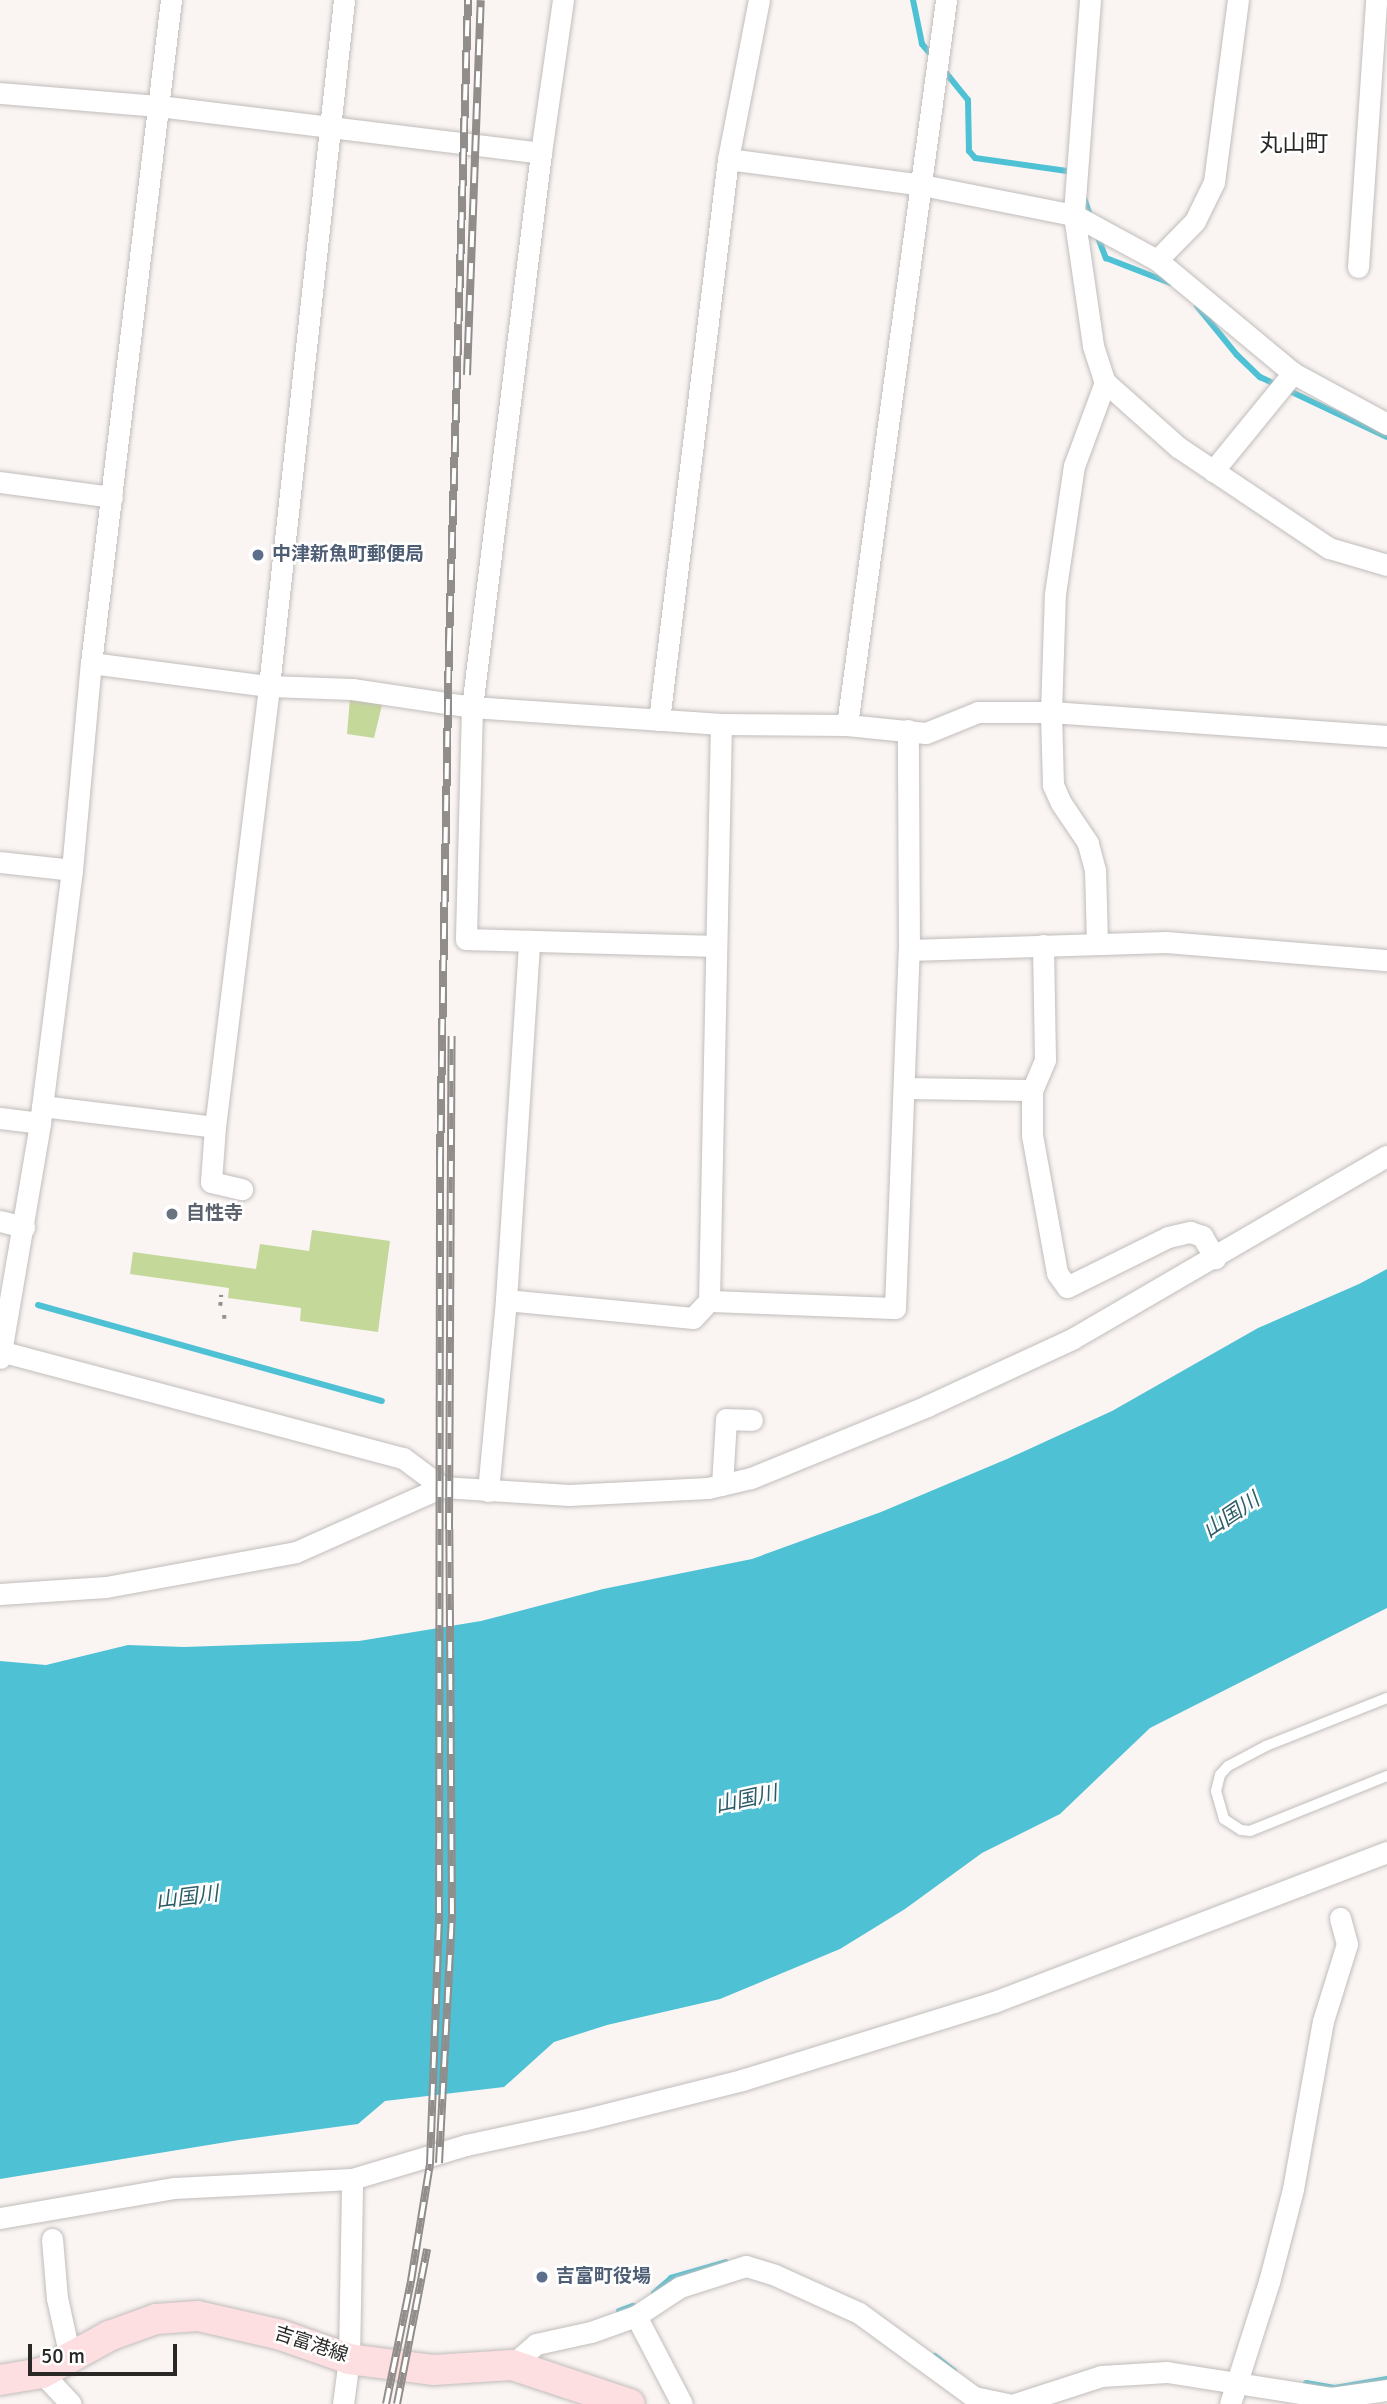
<!DOCTYPE html>
<html>
<head>
<meta charset="utf-8">
<style>
  body { margin:0 }
  #map { position:relative; width:1387px; height:2404px; overflow:hidden; background:#faf5f3; font-family:Signika,"Noto Sans JP",sans-serif }
  div>[style] { position:absolute }
  [style*='--x'] { left:calc(var(--x)*1px); top:calc(var(--y)*1px); width:calc(var(--w)*1px); rotate:calc(var(--a)*1deg) }
  .green>* { inset:0; background:#c4d89a }
  .water>* { inset:0; background:#4fc1d4 }
  .stream>* { height:6px; margin:-3px; padding:0 3px; transform-origin:3px; border-radius:3px; background:#4fc1d4 }
  .path>* { height:3.5px; margin-top:-1.75px; transform-origin:0; background:repeating-linear-gradient(90deg,#93908f 0 3.5px,transparent 0 8.5px) }
  .roads { filter:drop-shadow(0 0 2px #c1bdbb) drop-shadow(0 0 2px #c1bdbb) }
  .lane>* { height:10px; margin:-5px; padding:0 5px; transform-origin:5px; border-radius:5px; background:#fff }
  .street>* { height:21px; margin:-10.5px; padding:0 10.5px; transform-origin:10.5px; border-radius:10.5px; background:#fff }
  .secondary>* { height:30px; margin:-15px; padding:0 15px; transform-origin:15px; border-radius:15px; background:#fddee1 }
  .rail>* { height:8px; margin-top:-4px; transform-origin:0; background:repeating-linear-gradient(90deg,#fff 0 16px,#908d8b 0 32px); box-sizing:border-box; border-block:2px solid #908d8b }
  .dots>* { width:19px; height:19px; translate:-50% -50%; box-sizing:border-box; border:4px solid #fff; border-radius:50% }
  span { translate:-50% -50%; white-space:nowrap; text-align:center; line-height:1.15; -webkit-text-stroke:5px #fff; paint-order:stroke }
  .service-label { font-size:19px; color:#4e5e75; font-weight:700 }
  .left { translate:0 -50%; text-align:left }
  .worship-label { font-size:19px; color:#5b616d; font-weight:700 }
  .street-label { font-size:19px; color:#292827 }
  .water-label { font-size:21px; color:#2d5d66; font-style:italic }
  .quarter-label { font-size:23px; color:#292827 }
  .scale { position:absolute; left:28px; top:2344px; width:149px; height:32px; box-sizing:border-box; border:4px solid #292827; border-top:0; padding-left:9px; font-size:21px; line-height:24px; white-space:nowrap; color:#292827; -webkit-text-stroke:5px #fff; paint-order:stroke }
</style>
</head>
<body>
<div id="map">
  <div class="green">
    <i style="clip-path:polygon(350px 698px,383px 701px,374px 738px,347px 734px)"></i>
    <i style="clip-path:polygon(312px 1230px,390px 1241px,378px 1332px,300px 1321px,301px 1308px,228px 1298px,229px 1288px,130px 1274px,133px 1252px,256px 1269px,260px 1244px,309px 1251px)"></i>
  </div>
  <div class="water">
    <i style="clip-path:polygon(1387px 1269px,1387px 1608px,1150px 1728px,1060px 1814px,982px 1853px,905px 1909px,840px 1949px,720px 1999px,607px 2025px,554px 2042px,504px 2087px,385px 2101px,358px 2124px,239px 2140px,0 2179px,0 1661px,46px 1665px,128px 1645px,184px 1647px,359px 1641px,481px 1621px,603px 1589px,752px 1559px,881px 1512px,1007px 1459px,1112px 1411px,1258px 1328px,1359px 1284px)"></i>
  </div>
  <div class="stream">
    <i style="--x:913;--y:0;--w:45;--a:78.4"></i>
    <i style="--x:922;--y:44;--w:17;--a:50"></i>
    <i style="--x:942;--y:68;--w:41;--a:50.9"></i>
    <i style="--x:968;--y:100;--w:51;--a:88.9"></i>
    <i style="--x:969;--y:151;--w:9;--a:49"></i>
    <i style="--x:975;--y:158;--w:100;--a:8"></i>
    <i style="--x:1083;--y:195;--w:24;--a:71"></i>
    <i style="--x:1097;--y:235;--w:25;--a:69"></i>
    <i style="--x:1106;--y:258;--w:69;--a:21.3"></i>
    <i style="--x:1197;--y:306;--w:63;--a:50.8"></i>
    <i style="--x:1237;--y:355;--w:32;--a:44"></i>
    <i style="--x:1260;--y:377;--w:140;--a:25.3"></i>
    <i style="--x:38;--y:1305;--w:357;--a:15.6"></i>
    <i style="--x:654;--y:2293;--w:23;--a:-41"></i>
    <i style="--x:671;--y:2278;--w:57;--a:-16.2"></i>
    <i style="--x:619;--y:2311;--w:15;--a:-20"></i>
    <i style="--x:935;--y:2356;--w:24;--a:38"></i>
    <i style="--x:1306;--y:2383;--w:29;--a:10"></i>
    <i style="--x:1335;--y:2388;--w:53;--a:-9.8"></i>
  </div>
  <div class="path">
    <i style="--x:220;--y:1306;--w:11;--a:-85"></i>
    <i style="--x:224;--y:1319;--w:6;--a:-90"></i>
  </div>
  <div class="roads">
    <div class="lane">
      <i style="--x:1387;--y:1698;--w:130;--a:158.4"></i>
      <i style="--x:1266;--y:1746;--w:43;--a:152.2"></i>
      <i style="--x:1228;--y:1766;--w:12;--a:132"></i>
      <i style="--x:1220;--y:1775;--w:16;--a:104"></i>
      <i style="--x:1216;--y:1791;--w:29;--a:74"></i>
      <i style="--x:1224;--y:1819;--w:20;--a:33"></i>
      <i style="--x:1241;--y:1830;--w:9;--a:6"></i>
      <i style="--x:1250;--y:1831;--w:148;--a:-21.9"></i>
    </div>
    <div class="street">
      <i style="--x:563;--y:0;--w:155;--a:98.2"></i>
      <i style="--x:541;--y:153;--w:558;--a:97.1"></i>
      <i style="--x:472;--y:707;--w:232;--a:91.5"></i>
      <i style="--x:466;--y:939;--w:250;--a:1.6"></i>
      <i style="--x:1090;--y:0;--w:216;--a:94.3"></i>
      <i style="--x:1074;--y:215;--w:132;--a:81.7"></i>
      <i style="--x:1093;--y:346;--w:38;--a:72"></i>
      <i style="--x:1105;--y:382;--w:98;--a:41.7"></i>
      <i style="--x:1178;--y:447;--w:182;--a:33.8"></i>
      <i style="--x:1329;--y:548;--w:60;--a:16.3"></i>
      <i style="--x:0;--y:93;--w:160;--a:4.7"></i>
      <i style="--x:159;--y:106;--w:385;--a:7"></i>
      <i style="--x:728;--y:159;--w:196;--a:7.6"></i>
      <i style="--x:922;--y:185;--w:155;--a:11.2"></i>
      <i style="--x:1074;--y:215;--w:94;--a:28.5"></i>
      <i style="--x:1157;--y:260;--w:177;--a:39.7"></i>
      <i style="--x:1293;--y:373;--w:107;--a:28.5"></i>
      <i style="--x:1157;--y:260;--w:54;--a:-45.7"></i>
      <i style="--x:1195;--y:221;--w:43;--a:-64"></i>
      <i style="--x:1214;--y:182;--w:184;--a:-82.5"></i>
      <i style="--x:1358;--y:267;--w:268;--a:-86.1"></i>
      <i style="--x:1213;--y:471;--w:127;--a:-50.8"></i>
      <i style="--x:0;--y:482;--w:113;--a:7.6"></i>
      <i style="--x:91;--y:663;--w:179;--a:7.4"></i>
      <i style="--x:269;--y:686;--w:83;--a:2.1"></i>
      <i style="--x:352;--y:689;--w:121;--a:8.5"></i>
      <i style="--x:472;--y:707;--w:250;--a:3.9"></i>
      <i style="--x:721;--y:724;--w:126;--a:0.5"></i>
      <i style="--x:847;--y:725;--w:79;--a:5.8"></i>
      <i style="--x:926;--y:733;--w:56;--a:-22"></i>
      <i style="--x:978;--y:712;--w:73;--a:0"></i>
      <i style="--x:1051;--y:712;--w:337;--a:4.1"></i>
      <i style="--x:659;--y:720;--w:565;--a:-82.99"></i>
      <i style="--x:728;--y:159;--w:162;--a:-79"></i>
      <i style="--x:847;--y:725;--w:732;--a:-82.22"></i>
      <i style="--x:0;--y:862;--w:72;--a:6.3"></i>
      <i style="--x:1097;--y:944;--w:74;--a:-91.5"></i>
      <i style="--x:1095;--y:870;--w:28;--a:-105"></i>
      <i style="--x:1088;--y:843;--w:48;--a:-124"></i>
      <i style="--x:1061;--y:803;--w:20;--a:-114"></i>
      <i style="--x:1053;--y:785;--w:73;--a:-91.6"></i>
      <i style="--x:1051;--y:712;--w:118;--a:-88.1"></i>
      <i style="--x:1055;--y:594;--w:129;--a:-81.6"></i>
      <i style="--x:1074;--y:466;--w:90;--a:-69.7"></i>
      <i style="--x:1043;--y:945;--w:115;--a:89"></i>
      <i style="--x:1045;--y:1060;--w:33;--a:113"></i>
      <i style="--x:1032;--y:1090;--w:45;--a:90"></i>
      <i style="--x:1032;--y:1135;--w:140;--a:79.7"></i>
      <i style="--x:1057;--y:1273;--w:17;--a:54"></i>
      <i style="--x:1067;--y:1287;--w:113;--a:-26.3"></i>
      <i style="--x:1168;--y:1237;--w:23;--a:-13"></i>
      <i style="--x:1190;--y:1232;--w:13;--a:18"></i>
      <i style="--x:1202;--y:1236;--w:26;--a:59"></i>
      <i style="--x:909;--y:950;--w:257;--a:-1.8"></i>
      <i style="--x:1166;--y:942;--w:222;--a:4.7"></i>
      <i style="--x:904;--y:1088;--w:128;--a:0.9"></i>
      <i style="--x:42;--y:1106;--w:174;--a:6.9"></i>
      <i style="--x:215;--y:1127;--w:444;--a:-83"></i>
      <i style="--x:269;--y:686;--w:690;--a:-83.76"></i>
      <i style="--x:0;--y:1118;--w:40;--a:7.1"></i>
      <i style="--x:215;--y:1127;--w:55;--a:94.2"></i>
      <i style="--x:211;--y:1182;--w:32;--a:13"></i>
      <i style="--x:0;--y:1221;--w:25;--a:14"></i>
      <i style="--x:506;--y:1300;--w:188;--a:5.5"></i>
      <i style="--x:693;--y:1318;--w:23;--a:-47"></i>
      <i style="--x:709;--y:1301;--w:577;--a:-88.81"></i>
      <i style="--x:709;--y:1301;--w:186;--a:2.2"></i>
      <i style="--x:895;--y:1308;--w:358;--a:-87.8"></i>
      <i style="--x:909;--y:950;--w:220;--a:-90.3"></i>
      <i style="--x:0;--y:1351;--w:417;--a:14.9"></i>
      <i style="--x:403;--y:1458;--w:49;--a:36.6"></i>
      <i style="--x:0;--y:1358;--w:238;--a:-80.3"></i>
      <i style="--x:40;--y:1123;--w:255;--a:-82.8"></i>
      <i style="--x:72;--y:870;--w:208;--a:-84.8"></i>
      <i style="--x:91;--y:663;--w:668;--a:-83.12"></i>
      <i style="--x:722;--y:1485;--w:66;--a:-86.5"></i>
      <i style="--x:726;--y:1419;--w:26;--a:2"></i>
      <i style="--x:488;--y:1491;--w:192;--a:-84.6"></i>
      <i style="--x:506;--y:1300;--w:360;--a:-86.3"></i>
      <i style="--x:0;--y:1594;--w:106;--a:-3.8"></i>
      <i style="--x:106;--y:1587;--w:193;--a:-10.4"></i>
      <i style="--x:296;--y:1552;--w:160;--a:-24"></i>
      <i style="--x:442;--y:1487;--w:127;--a:3.6"></i>
      <i style="--x:569;--y:1495;--w:139;--a:-2.9"></i>
      <i style="--x:708;--y:1488;--w:44;--a:-13.1"></i>
      <i style="--x:751;--y:1478;--w:190;--a:-22.2"></i>
      <i style="--x:927;--y:1406;--w:160;--a:-24.8"></i>
      <i style="--x:1072;--y:1339;--w:364;--a:-30.2"></i>
      <i style="--x:0;--y:2218;--w:177;--a:-9.8"></i>
      <i style="--x:174;--y:2188;--w:178;--a:-2.9"></i>
      <i style="--x:352;--y:2179;--w:119;--a:-16.6"></i>
      <i style="--x:466;--y:2145;--w:120;--a:-12.1"></i>
      <i style="--x:583;--y:2120;--w:164;--a:-14.1"></i>
      <i style="--x:742;--y:2080;--w:264;--a:-17.2"></i>
      <i style="--x:994;--y:2002;--w:421;--a:-20.9"></i>
      <i style="--x:52;--y:2239;--w:59;--a:85.2"></i>
      <i style="--x:57;--y:2298;--w:60;--a:77.6"></i>
      <i style="--x:636;--y:2316;--w:99;--a:62.4"></i>
      <i style="--x:512;--y:2365;--w:32;--a:-41"></i>
      <i style="--x:536;--y:2344;--w:56;--a:-12.3"></i>
      <i style="--x:591;--y:2332;--w:48;--a:-19.6"></i>
      <i style="--x:636;--y:2316;--w:53;--a:-33.4"></i>
      <i style="--x:680;--y:2287;--w:69;--a:-17.7"></i>
      <i style="--x:746;--y:2266;--w:30;--a:17"></i>
      <i style="--x:775;--y:2275;--w:92;--a:24.3"></i>
      <i style="--x:859;--y:2313;--w:142;--a:36.1"></i>
      <i style="--x:974;--y:2397;--w:34;--a:12"></i>
      <i style="--x:42;--y:2373;--w:42;--a:46.9"></i>
      <i style="--x:343;--y:2404;--w:45;--a:-82.4"></i>
      <i style="--x:349;--y:2359;--w:180;--a:-89"></i>
      <i style="--x:1015;--y:2404;--w:90;--a:-18"></i>
      <i style="--x:1101;--y:2376;--w:66;--a:-3.5"></i>
      <i style="--x:1167;--y:2372;--w:166;--a:9"></i>
      <i style="--x:1331;--y:2398;--w:57;--a:-8.1"></i>
      <i style="--x:1230;--y:2404;--w:128;--a:-72.3"></i>
      <i style="--x:1269;--y:2282;--w:96;--a:-75.5"></i>
      <i style="--x:1293;--y:2189;--w:171;--a:-79.9"></i>
      <i style="--x:1323;--y:2021;--w:81;--a:-72.7"></i>
      <i style="--x:1347;--y:1944;--w:27;--a:-105"></i>
    </div>
    <div class="secondary">
      <i style="--x:0;--y:2380;--w:43;--a:-9.5"></i>
      <i style="--x:42;--y:2373;--w:77;--a:-28.9"></i>
      <i style="--x:109;--y:2336;--w:50;--a:-19.9"></i>
      <i style="--x:156;--y:2319;--w:42;--a:-4.1"></i>
      <i style="--x:198;--y:2316;--w:85;--a:12.9"></i>
      <i style="--x:281;--y:2335;--w:72;--a:19.4"></i>
      <i style="--x:349;--y:2359;--w:86;--a:7.4"></i>
      <i style="--x:434;--y:2370;--w:78;--a:-3.7"></i>
      <i style="--x:512;--y:2365;--w:124;--a:18.3"></i>
    </div>
  </div>
  <div class="rail">
    <i style="--x:467;--y:375;--w:375;--a:-87.9"></i>
    <i style="--x:439;--y:2163;--w:249;--a:-87"></i>
    <i style="--x:452;--y:1914;--w:385;--a:-90.4"></i>
    <i style="--x:449;--y:1529;--w:493;--a:-89.7"></i>
    <i style="--x:386;--y:2404;--w:126;--a:-78.5"></i>
    <i style="--x:411;--y:2281;--w:119;--a:-80.8"></i>
    <i style="--x:430;--y:2164;--w:251;--a:-87.9"></i>
    <i style="--x:439;--y:1913;--w:750;--a:-89.92"></i>
    <i style="--x:440;--y:1163;--w:519;--a:-89.01"></i>
    <i style="--x:449;--y:644;--w:644;--a:-88.31"></i>
    <i style="--x:397;--y:2404;--w:158;--a:-79"></i>
  </div>
  <div class="dots">
    <i style="left:258px;top:555px;background:#5c6f8a"></i>
    <i style="left:172px;top:1214px;background:#6b7280"></i>
    <i style="left:542px;top:2277px;background:#5c6f8a"></i>
  </div>
  <div class="service-label">
    <span class="left" style="left:272px;top:555px">中津新魚町郵便局</span>
    <span class="left" style="left:556px;top:2277px">吉富町役場</span>
  </div>
  <div class="worship-label">
    <span class="left" style="left:186px;top:1214px">自性寺</span>
  </div>
  <div class="street-label">
    <span style="left:311px;top:2345px;rotate:18deg">吉富港線</span>
  </div>
  <div class="water-label">
    <span style="left:1231px;top:1515px;rotate:-34deg">山国川</span>
    <span style="left:746px;top:1799px;rotate:-12deg">山国川</span>
    <span style="left:187px;top:1897px;rotate:-7deg">山国川</span>
  </div>
  <div class="quarter-label">
    <span style="left:1294px;top:144px">丸山町</span>
  </div>
  <div class="scale">50 m</div>
</div>
</body>
</html>
